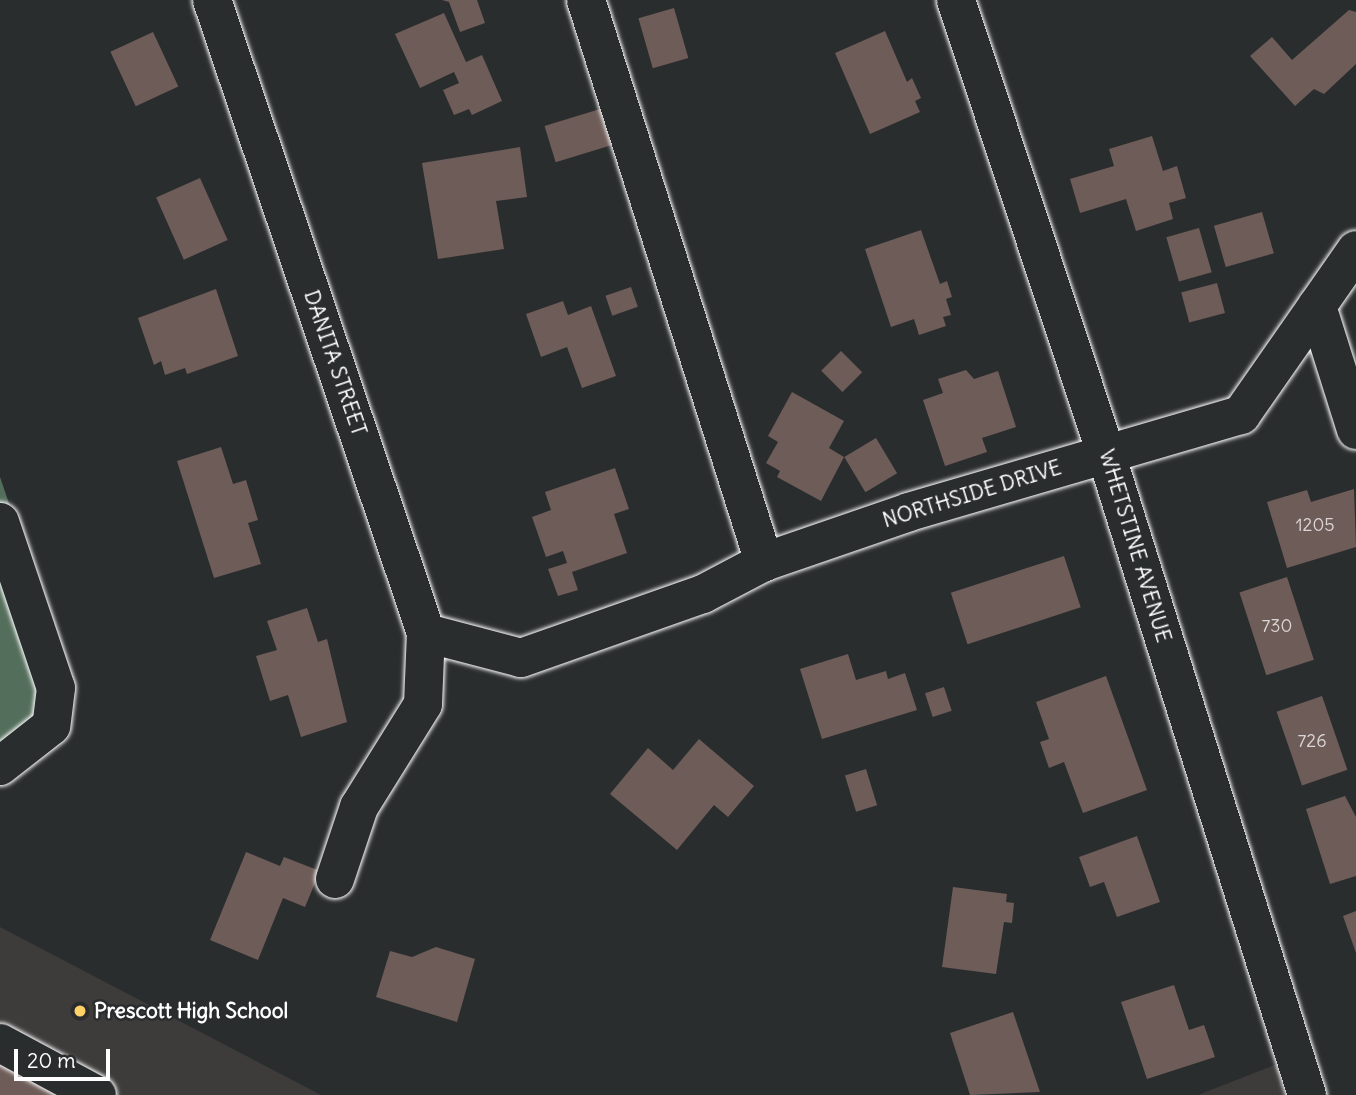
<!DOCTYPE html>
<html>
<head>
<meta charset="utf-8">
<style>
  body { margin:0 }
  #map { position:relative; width:1356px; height:1095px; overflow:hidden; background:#2a2d2e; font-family:Delius,sans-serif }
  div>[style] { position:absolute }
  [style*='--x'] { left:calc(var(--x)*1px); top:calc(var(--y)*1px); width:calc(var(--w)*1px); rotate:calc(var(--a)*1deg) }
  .built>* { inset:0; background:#3e3b3b }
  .green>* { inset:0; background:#546e5c }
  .building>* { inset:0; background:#6e5c58; transform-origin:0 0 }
  .roads { filter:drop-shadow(0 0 2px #fff) drop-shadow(0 0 2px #fff) }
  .minor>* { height:38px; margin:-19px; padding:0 19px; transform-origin:19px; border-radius:19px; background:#2a2d2e }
  .dots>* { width:19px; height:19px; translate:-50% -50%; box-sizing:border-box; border:4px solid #2a2d2e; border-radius:50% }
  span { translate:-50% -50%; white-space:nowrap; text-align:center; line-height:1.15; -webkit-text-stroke:5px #2a2d2e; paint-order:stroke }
  .number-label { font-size:18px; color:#dbd6d5 }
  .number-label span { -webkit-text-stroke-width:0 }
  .street-label { font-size:21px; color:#fff }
  .poi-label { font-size:21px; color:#fff; font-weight:700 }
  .left { translate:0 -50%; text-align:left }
  .scale { position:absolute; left:14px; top:1049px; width:96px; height:32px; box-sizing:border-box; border:4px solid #fff; border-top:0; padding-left:9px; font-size:21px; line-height:24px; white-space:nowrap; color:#fff; -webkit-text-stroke:5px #2a2d2e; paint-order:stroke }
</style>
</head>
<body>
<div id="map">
  <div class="built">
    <i style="clip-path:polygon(0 927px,321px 1095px,0 1095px)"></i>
    <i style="clip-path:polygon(1277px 1064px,1284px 1095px,1198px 1095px)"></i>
  </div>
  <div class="green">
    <i style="clip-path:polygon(0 477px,68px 677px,0 782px)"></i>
  </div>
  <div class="building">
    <i style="clip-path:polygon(442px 0,477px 0,485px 23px,460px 32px,449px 2px)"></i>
    <i style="left:674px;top:8px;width:52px;height:37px;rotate:74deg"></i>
    <i style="clip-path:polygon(1349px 10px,1356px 12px,1356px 64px,1324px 94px,1314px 89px,1295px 106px,1250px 56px,1272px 37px,1292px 60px)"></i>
    <i style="clip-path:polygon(444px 13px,466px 62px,482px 55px,502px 101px,472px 115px,469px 109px,454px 115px,443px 90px,459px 83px,454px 72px,420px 88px,395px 34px)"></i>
    <i style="clip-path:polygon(885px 31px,907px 82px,912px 78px,921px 98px,915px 101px,920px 112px,870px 134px,835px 53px)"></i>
    <i style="left:153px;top:32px;width:60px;height:47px;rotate:65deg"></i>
    <i style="left:600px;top:109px;width:38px;height:58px;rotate:73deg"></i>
    <i style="clip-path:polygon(1152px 136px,1163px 171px,1177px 166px,1186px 198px,1169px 203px,1173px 219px,1136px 231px,1126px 199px,1080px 213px,1070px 179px,1114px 166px,1109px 149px)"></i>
    <i style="clip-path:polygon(520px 147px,527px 197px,496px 201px,504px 249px,438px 259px,422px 163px)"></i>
    <i style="left:200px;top:178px;width:68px;height:48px;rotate:66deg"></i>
    <i style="left:1262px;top:212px;width:43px;height:50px;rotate:74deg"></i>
    <i style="left:1199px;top:228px;width:46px;height:34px;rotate:74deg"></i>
    <i style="clip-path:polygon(921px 230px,940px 284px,947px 281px,952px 297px,946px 299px,951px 315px,943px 317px,946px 326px,919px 335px,914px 319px,891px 327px,865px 249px)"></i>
    <i style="left:1217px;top:283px;width:31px;height:37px;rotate:75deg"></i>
    <i style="left:631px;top:287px;width:21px;height:27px;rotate:71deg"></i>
    <i style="clip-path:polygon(216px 289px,238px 356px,187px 374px,185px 368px,165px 375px,161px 361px,154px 365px,138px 318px)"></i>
    <i style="clip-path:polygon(563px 301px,568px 315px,591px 306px,616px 376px,582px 388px,567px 347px,541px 357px,526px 314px)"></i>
    <i style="left:841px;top:351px;width:30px;height:28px;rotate:45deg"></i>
    <i style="clip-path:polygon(966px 370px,974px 379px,998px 371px,1016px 427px,982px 438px,987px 452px,945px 466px,923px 400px,943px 393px,938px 379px)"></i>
    <i style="clip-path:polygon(792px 392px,844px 421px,829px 448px,844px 457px,821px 501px,777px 477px,780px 471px,766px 463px,778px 442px,768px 436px)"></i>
    <i style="left:876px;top:438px;width:41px;height:37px;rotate:59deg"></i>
    <i style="clip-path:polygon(221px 447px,233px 484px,246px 480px,258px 520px,248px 523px,261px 564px,214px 578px,177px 461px)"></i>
    <i style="clip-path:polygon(615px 468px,629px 509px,614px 514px,627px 553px,572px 572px,578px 590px,558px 596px,548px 569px,567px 563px,563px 551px,546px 557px,532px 517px,551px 510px,545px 492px)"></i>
    <i style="clip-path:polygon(1354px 489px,1356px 547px,1287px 568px,1267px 502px,1307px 490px,1311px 502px)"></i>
    <i style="left:1064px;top:556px;width:54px;height:119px;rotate:72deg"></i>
    <i style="left:1287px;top:577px;width:87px;height:50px;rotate:72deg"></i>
    <i style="clip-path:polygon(307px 608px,318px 642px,327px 639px,347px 722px,301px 737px,288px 695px,270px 701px,256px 656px,277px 650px,267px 621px)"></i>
    <i style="clip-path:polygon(848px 654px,856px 680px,886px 671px,888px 679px,905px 673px,917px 710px,822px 739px,800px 669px)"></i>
    <i style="clip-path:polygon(1106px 676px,1147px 790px,1083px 813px,1064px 762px,1049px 768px,1040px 742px,1049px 739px,1036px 702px)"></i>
    <i style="left:944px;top:687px;width:25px;height:20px;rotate:72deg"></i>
    <i style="left:1322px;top:696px;width:78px;height:48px;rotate:71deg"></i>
    <i style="clip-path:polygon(699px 739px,754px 786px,728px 817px,714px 805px,677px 850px,610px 794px,648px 748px,673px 770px)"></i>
    <i style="left:866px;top:769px;width:38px;height:22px;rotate:73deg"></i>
    <i style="clip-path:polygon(1345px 796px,1356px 817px,1356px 876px,1330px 884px,1306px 809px)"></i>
    <i style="clip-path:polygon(1137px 836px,1160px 902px,1117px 917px,1104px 882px,1090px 887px,1079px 857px)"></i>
    <i style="clip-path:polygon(246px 852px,280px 866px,284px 857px,320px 871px,305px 907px,283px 898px,258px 960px,210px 940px)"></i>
    <i style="clip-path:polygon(953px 887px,1007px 894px,1006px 902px,1014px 903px,1012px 923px,1004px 922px,996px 974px,942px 967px)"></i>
    <i style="clip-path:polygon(1356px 911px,1356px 953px,1343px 916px)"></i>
    <i style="clip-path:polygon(436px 947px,475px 959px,457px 1022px,376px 997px,390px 951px,412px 957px)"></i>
    <i style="clip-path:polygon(1174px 985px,1189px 1030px,1204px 1025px,1215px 1057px,1147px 1079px,1121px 1002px)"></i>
    <i style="clip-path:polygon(1013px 1012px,1040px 1092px,970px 1095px,950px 1033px)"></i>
    <i style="clip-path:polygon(0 1063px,59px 1095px,0 1095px)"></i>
  </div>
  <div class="roads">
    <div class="minor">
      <i style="--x:212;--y:0;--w:668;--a:71.32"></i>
      <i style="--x:426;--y:633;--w:98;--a:14.7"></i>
      <i style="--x:521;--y:658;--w:193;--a:-19.4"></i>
      <i style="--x:703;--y:594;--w:69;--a:-27.7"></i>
      <i style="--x:764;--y:562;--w:153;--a:-19"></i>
      <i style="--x:909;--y:512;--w:346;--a:-16.3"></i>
      <i style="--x:1241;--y:415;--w:201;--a:-55.1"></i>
      <i style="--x:586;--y:0;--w:590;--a:72.43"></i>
      <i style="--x:956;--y:0;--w:478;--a:71.7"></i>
      <i style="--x:1106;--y:454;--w:672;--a:72.59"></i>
      <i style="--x:1317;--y:306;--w:130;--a:72.5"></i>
      <i style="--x:0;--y:522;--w:175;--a:71.4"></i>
      <i style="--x:56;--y:688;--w:38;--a:97"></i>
      <i style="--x:51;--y:726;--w:65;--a:141.9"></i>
      <i style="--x:335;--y:879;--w:76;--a:-71.6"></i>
      <i style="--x:359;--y:807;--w:121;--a:-58.1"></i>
      <i style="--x:423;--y:704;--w:71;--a:-87.6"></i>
      <i style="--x:0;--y:1043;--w:110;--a:28.2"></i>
    </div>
  </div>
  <div class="dots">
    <i style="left:80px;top:1011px;background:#ffd166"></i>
  </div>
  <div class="number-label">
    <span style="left:1315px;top:525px">1205</span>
    <span style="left:1277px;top:626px">730</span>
    <span style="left:1312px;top:741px">726</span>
  </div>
  <div class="street-label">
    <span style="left:335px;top:363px;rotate:71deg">DANITA STREET</span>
    <span style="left:972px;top:494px;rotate:-17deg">NORTHSIDE DRIVE</span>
    <span style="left:1135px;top:546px;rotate:73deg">WHETSTINE AVENUE</span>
  </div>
  <div class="poi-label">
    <span class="left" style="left:94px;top:1011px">Prescott High School</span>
  </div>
  <div class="scale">20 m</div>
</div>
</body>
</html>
